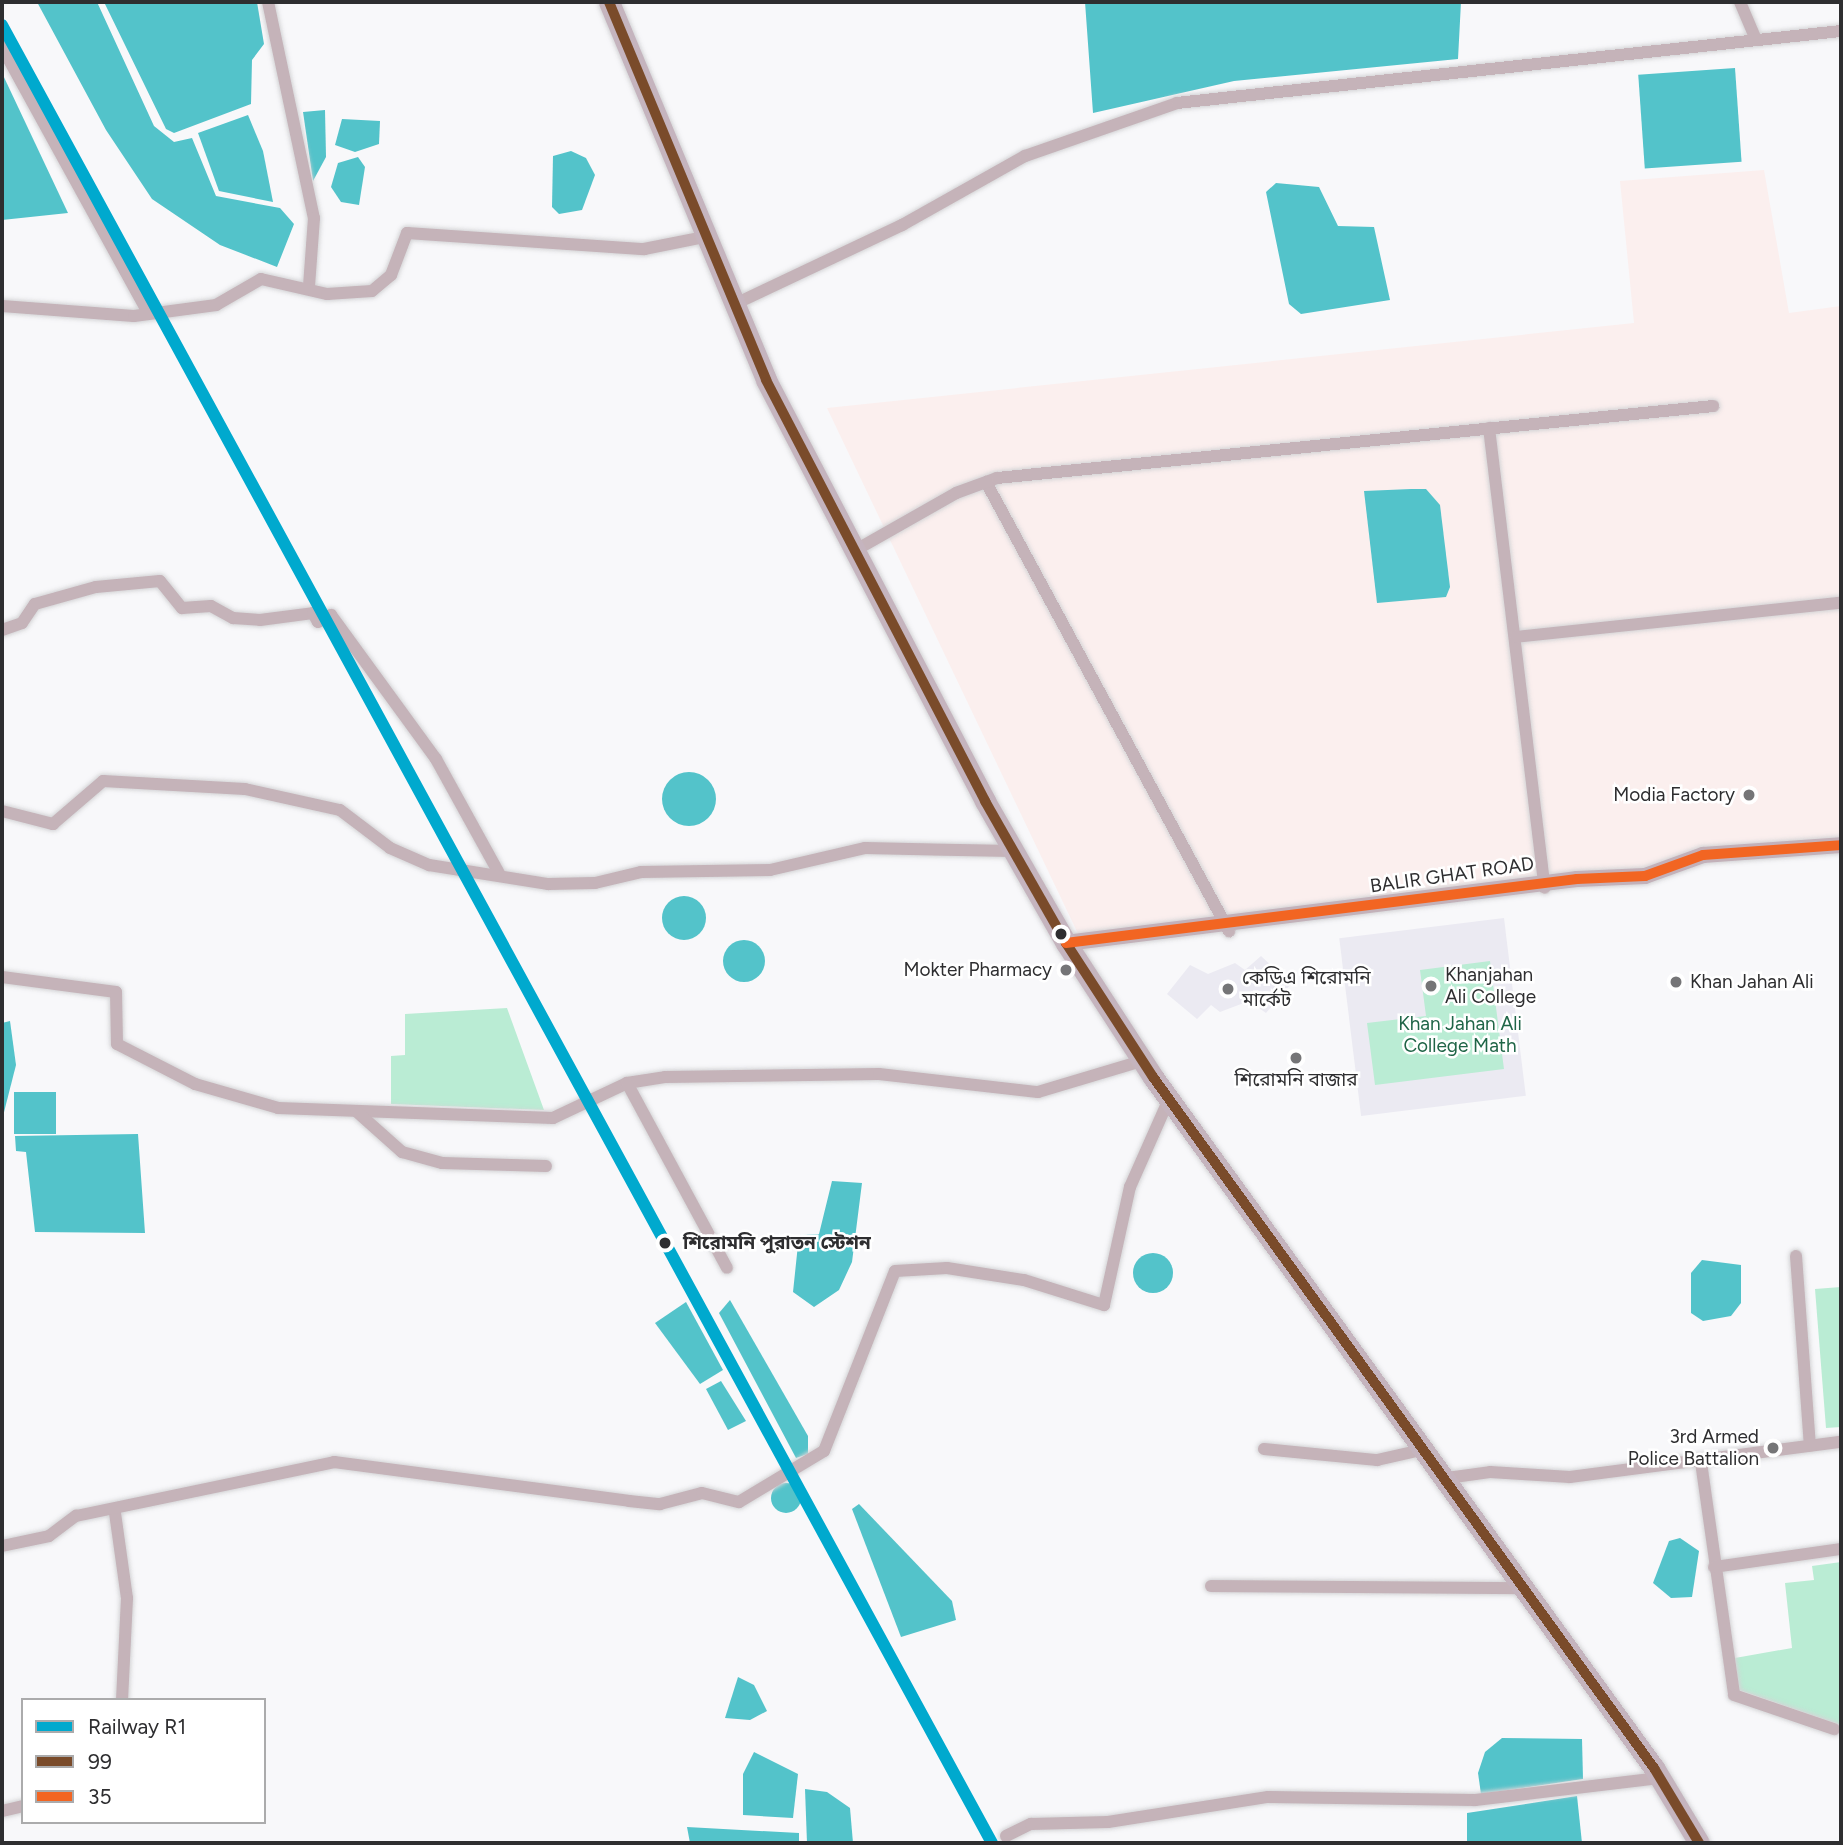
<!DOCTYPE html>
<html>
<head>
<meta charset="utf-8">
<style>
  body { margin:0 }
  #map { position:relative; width:1843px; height:1845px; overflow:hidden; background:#f8f8fa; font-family:Figtree,"Noto Sans Bengali",sans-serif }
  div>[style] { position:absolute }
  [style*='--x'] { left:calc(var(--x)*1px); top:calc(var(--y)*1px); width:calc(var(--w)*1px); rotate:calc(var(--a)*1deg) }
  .built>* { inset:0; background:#ebeaf2; transform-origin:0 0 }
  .industrial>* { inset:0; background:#fbefee }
  .green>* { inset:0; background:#baecd4 }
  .water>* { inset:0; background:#53c3ca; transform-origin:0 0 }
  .round { border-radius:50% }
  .roads { filter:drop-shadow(0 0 2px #d4d4d6) drop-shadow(0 0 2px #d4d4d6) }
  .street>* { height:12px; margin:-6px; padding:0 6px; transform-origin:6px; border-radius:6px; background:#c5b3b9 }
  .secondary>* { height:16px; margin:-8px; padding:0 8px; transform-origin:8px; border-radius:8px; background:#c3b1b9 }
  .highway>* { height:21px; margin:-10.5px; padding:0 10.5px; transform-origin:10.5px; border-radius:10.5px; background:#c5b4be }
  .bus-1>* { height:10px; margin:-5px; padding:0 5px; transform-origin:5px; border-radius:5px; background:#7a4b2a }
  .bus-2>* { height:10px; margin:-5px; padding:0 5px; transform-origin:5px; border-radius:5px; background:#f26522 }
  .rail-1>* { height:12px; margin:-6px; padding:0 6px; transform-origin:6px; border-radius:6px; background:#00a9ce }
  .dots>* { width:19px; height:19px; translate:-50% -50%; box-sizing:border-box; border:4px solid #fff; border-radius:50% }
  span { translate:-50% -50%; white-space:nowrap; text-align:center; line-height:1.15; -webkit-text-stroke:5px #fff; paint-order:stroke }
  .poi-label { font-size:19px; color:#2e2e30 }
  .right { translate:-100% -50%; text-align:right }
  .left { translate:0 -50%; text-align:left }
  .street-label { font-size:19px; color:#2e2e30 }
  .park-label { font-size:19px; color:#1f6547 }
  .stop-label { font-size:19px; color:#2e2e30; font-weight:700 }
  .frame { position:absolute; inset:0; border:4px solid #2e2e30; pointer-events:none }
  .legend { position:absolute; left:21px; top:1698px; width:245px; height:126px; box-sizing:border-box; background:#fff; border:2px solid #ababac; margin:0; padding:9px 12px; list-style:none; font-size:21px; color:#2e2e30 }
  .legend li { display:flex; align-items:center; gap:14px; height:35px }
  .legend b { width:35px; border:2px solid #ababac }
</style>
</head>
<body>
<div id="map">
  <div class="built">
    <i style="left:1504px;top:918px;width:179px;height:166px;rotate:83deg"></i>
    <i style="clip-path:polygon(1261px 956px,1291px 984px,1266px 1013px,1249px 1001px,1220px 1012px,1211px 1005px,1197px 1019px,1167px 994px,1190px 965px,1208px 974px,1235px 963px,1245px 970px)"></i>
  </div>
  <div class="industrial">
    <i style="clip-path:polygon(1764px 170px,1789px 313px,1841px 306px,1841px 845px,1703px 855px,1664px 873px,1081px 940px,827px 408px,1634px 323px,1620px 181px)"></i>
  </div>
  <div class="green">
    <i style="clip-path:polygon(1490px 961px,1504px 1069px,1375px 1085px,1367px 1023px,1426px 1016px,1420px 970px)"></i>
    <i style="clip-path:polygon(507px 1008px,544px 1110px,391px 1104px,391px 1056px,405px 1055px,405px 1014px)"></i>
    <i style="clip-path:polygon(1841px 1287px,1841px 1427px,1826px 1428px,1815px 1289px)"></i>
    <i style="clip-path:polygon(1841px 1562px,1841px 1725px,1739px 1690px,1735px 1658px,1792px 1648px,1785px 1583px,1814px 1580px,1812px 1566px)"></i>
  </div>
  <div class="water">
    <i style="clip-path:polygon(37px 2px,97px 2px,154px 126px,174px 142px,192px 138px,216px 196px,280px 208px,294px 224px,277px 267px,220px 245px,152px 199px,106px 130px)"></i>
    <i style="clip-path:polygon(104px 2px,257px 2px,264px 44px,252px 60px,251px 104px,174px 133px,166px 129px)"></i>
    <i style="clip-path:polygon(1085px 2px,1461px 2px,1458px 59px,1234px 81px,1093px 113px)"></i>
    <i style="left:1735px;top:68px;width:94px;height:97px;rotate:86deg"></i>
    <i style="clip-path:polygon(2px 73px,68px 213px,2px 220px)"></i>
    <i style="clip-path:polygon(325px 110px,326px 157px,313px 181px,303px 112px)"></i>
    <i style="clip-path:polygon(248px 115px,263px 151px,273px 202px,219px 191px,198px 133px)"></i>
    <i style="clip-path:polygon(342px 119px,380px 121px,379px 144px,355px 152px,335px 145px)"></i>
    <i style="clip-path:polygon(571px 151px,586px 158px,595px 175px,582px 210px,559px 214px,552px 207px,553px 156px)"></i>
    <i style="clip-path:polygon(358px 157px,365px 167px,359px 205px,341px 202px,331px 187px,338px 163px)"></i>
    <i style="clip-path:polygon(1276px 183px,1319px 187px,1338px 226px,1374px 227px,1390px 300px,1301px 314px,1289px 304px,1266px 192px)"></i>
    <i style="clip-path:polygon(1411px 489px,1426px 489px,1440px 505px,1450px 587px,1446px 597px,1377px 603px,1364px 491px)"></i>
    <i class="round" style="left:662px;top:772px;width:54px;height:54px"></i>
    <i class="round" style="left:662px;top:896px;width:44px;height:44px"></i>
    <i class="round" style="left:723px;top:940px;width:42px;height:42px"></i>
    <i style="clip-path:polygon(10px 1021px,16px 1065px,2px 1120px,2px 1023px)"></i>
    <i style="left:14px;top:1092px;width:42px;height:42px"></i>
    <i style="clip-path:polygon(138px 1134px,145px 1233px,35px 1232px,26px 1152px,16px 1151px,15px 1136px)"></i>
    <i style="clip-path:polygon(832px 1181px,862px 1183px,852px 1262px,839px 1290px,814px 1307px,793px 1292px,799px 1235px,819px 1234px)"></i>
    <i class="round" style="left:1133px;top:1253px;width:40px;height:40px"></i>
    <i style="clip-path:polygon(1702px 1260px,1741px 1265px,1741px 1303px,1731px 1316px,1703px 1321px,1691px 1313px,1691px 1273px)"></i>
    <i style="clip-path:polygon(730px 1300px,808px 1436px,808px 1454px,796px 1458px,719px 1313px)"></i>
    <i style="clip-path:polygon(686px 1302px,723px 1370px,700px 1384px,655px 1323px)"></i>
    <i style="clip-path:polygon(721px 1381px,746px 1421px,728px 1430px,706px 1389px)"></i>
    <i class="round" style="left:771px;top:1483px;width:30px;height:30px"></i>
    <i style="clip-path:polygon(859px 1504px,952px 1601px,956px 1620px,901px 1637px,852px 1509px)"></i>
    <i style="clip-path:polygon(1680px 1538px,1699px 1551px,1692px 1597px,1671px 1598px,1653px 1583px,1669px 1541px)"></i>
    <i style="clip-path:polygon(738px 1677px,754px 1685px,767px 1711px,750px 1720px,725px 1718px)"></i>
    <i style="clip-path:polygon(1502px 1738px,1582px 1739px,1583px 1779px,1481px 1794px,1478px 1773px,1485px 1752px)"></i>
    <i style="clip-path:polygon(754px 1752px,798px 1774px,793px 1818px,743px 1815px,743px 1774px)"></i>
    <i style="clip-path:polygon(805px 1789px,827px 1792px,850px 1808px,853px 1843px,807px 1843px)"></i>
    <i style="clip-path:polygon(1577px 1796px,1582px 1843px,1467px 1843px,1467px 1813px)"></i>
    <i style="clip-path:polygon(687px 1827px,799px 1833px,799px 1843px,690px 1843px)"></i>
  </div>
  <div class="roads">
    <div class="street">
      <i style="--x:268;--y:2;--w:221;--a:78"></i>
      <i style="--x:314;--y:218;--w:68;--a:94.2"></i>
      <i style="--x:1740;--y:2;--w:39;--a:67"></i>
      <i style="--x:2;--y:47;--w:303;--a:61.2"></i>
      <i style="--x:737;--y:303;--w:183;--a:-25.3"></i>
      <i style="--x:902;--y:225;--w:141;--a:-29.3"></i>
      <i style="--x:1025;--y:156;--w:161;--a:-19.2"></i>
      <i style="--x:1177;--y:103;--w:668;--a:-6.19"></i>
      <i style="--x:2;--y:306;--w:132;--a:4.3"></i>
      <i style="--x:134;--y:316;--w:83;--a:-7.6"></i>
      <i style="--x:216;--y:305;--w:52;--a:-30"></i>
      <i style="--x:261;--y:279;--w:68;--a:12.8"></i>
      <i style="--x:327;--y:294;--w:45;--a:-3.8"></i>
      <i style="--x:372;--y:291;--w:25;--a:-40"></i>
      <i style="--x:391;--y:275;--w:45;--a:-69.1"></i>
      <i style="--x:407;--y:233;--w:238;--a:3.9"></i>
      <i style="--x:644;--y:249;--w:66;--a:-11.3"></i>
      <i style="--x:1489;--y:428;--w:463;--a:83.1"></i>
      <i style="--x:986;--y:482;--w:511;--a:61.58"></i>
      <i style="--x:854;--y:551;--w:117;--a:-29.6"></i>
      <i style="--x:956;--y:493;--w:44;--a:-20.1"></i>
      <i style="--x:997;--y:478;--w:720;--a:-5.74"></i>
      <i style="--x:2;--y:630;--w:21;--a:-19"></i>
      <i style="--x:22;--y:623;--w:23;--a:-56"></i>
      <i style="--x:35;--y:604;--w:63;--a:-15.6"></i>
      <i style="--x:96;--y:587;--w:64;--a:-5.4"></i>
      <i style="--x:160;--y:581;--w:35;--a:51"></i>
      <i style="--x:182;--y:608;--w:29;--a:-4"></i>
      <i style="--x:211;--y:606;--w:25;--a:29"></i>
      <i style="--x:233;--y:618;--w:27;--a:4"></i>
      <i style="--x:260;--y:620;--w:53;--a:-7.5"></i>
      <i style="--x:313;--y:613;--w:10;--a:61"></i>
      <i style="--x:318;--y:622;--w:15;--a:-28"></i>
      <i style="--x:331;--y:615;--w:178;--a:53.9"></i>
      <i style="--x:436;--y:759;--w:130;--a:61.1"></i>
      <i style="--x:1515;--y:637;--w:328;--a:-6"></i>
      <i style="--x:2;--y:811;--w:53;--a:14.3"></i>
      <i style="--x:53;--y:824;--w:66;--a:-40.7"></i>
      <i style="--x:103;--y:781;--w:142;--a:3.2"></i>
      <i style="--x:245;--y:789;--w:97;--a:12.5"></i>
      <i style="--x:340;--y:810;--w:63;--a:37.2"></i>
      <i style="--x:390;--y:848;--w:43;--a:23.6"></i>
      <i style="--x:429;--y:865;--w:121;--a:9.1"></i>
      <i style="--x:548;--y:884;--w:47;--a:-1.2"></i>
      <i style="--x:595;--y:883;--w:47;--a:-13.4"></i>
      <i style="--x:641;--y:872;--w:129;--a:-0.9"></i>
      <i style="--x:770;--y:870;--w:98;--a:-13"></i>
      <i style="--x:865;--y:848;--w:148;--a:1.2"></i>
      <i style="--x:2;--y:977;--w:115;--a:7.5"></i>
      <i style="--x:116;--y:992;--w:52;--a:88.9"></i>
      <i style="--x:117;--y:1044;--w:88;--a:27.1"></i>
      <i style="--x:195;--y:1084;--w:86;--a:16.1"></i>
      <i style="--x:278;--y:1108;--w:275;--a:2.1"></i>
      <i style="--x:553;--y:1118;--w:82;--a:-25.3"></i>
      <i style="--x:627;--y:1083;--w:38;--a:-9"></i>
      <i style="--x:665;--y:1077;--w:214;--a:-0.8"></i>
      <i style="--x:879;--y:1074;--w:160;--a:6.5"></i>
      <i style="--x:1038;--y:1092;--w:109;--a:-16.6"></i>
      <i style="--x:627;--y:1083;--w:210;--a:61.6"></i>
      <i style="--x:356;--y:1111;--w:62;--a:41.7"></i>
      <i style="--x:402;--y:1152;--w:41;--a:15.4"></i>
      <i style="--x:442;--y:1163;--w:104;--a:1.7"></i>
      <i style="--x:1796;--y:1256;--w:190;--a:85.8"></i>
      <i style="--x:1264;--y:1449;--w:114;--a:5.6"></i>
      <i style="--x:1377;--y:1460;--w:50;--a:-12.7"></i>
      <i style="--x:1701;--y:1462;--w:235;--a:81.9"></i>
      <i style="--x:1734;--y:1695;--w:106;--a:18.8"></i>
      <i style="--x:1447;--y:1478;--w:43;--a:-7.9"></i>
      <i style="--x:1490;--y:1472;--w:80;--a:3.6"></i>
      <i style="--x:1570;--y:1477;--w:273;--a:-7.4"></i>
      <i style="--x:115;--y:1513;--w:86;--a:82"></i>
      <i style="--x:127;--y:1598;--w:102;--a:92.8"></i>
      <i style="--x:2;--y:1546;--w:48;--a:-12"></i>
      <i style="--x:49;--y:1536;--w:34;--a:-37"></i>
      <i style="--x:76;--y:1516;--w:264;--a:-11.8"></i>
      <i style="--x:334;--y:1462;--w:298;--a:7.5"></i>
      <i style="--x:629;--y:1501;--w:31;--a:6"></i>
      <i style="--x:660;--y:1504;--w:43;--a:-14.7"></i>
      <i style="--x:702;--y:1493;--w:38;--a:14"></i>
      <i style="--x:739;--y:1502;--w:99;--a:-31"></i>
      <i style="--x:824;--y:1451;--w:193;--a:-68.5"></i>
      <i style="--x:895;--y:1271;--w:52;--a:-3.3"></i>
      <i style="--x:947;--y:1268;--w:78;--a:8.9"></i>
      <i style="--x:1024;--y:1280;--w:84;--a:17.4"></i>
      <i style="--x:1104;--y:1305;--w:121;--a:-77.6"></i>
      <i style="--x:1130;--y:1187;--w:96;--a:-66.1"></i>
      <i style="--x:1714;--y:1567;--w:128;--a:-8.1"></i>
      <i style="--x:1211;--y:1586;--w:314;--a:0.4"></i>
      <i style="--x:2;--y:1811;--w:22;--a:-13"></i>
      <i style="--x:1006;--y:1836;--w:28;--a:-26"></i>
      <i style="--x:1031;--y:1824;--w:77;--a:-1.5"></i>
      <i style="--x:1108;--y:1822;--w:162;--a:-8.9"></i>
      <i style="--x:1268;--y:1797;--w:207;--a:0.8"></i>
      <i style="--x:1475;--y:1800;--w:186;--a:-6.8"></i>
    </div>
    <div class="secondary">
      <i style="--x:1066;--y:943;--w:515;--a:-7.14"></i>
      <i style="--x:1577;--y:879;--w:68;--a:-2.5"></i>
      <i style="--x:1645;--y:876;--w:62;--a:-19.9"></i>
      <i style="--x:1703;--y:855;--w:138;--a:-4.1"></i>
    </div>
    <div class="highway">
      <i style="--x:609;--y:2;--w:409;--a:67.4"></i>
      <i style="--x:766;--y:380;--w:475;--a:62.5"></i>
      <i style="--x:985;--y:801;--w:163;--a:60.3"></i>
      <i style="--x:1066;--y:943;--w:160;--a:57"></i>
      <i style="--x:1153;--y:1077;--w:854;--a:54.06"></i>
      <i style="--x:1654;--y:1768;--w:87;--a:59"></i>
    </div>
  </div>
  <div class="bus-1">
    <i style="--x:609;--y:2;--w:409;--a:67.4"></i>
    <i style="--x:766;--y:380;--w:475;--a:62.5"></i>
    <i style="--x:985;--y:801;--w:163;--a:60.3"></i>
    <i style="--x:1066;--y:943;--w:160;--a:57"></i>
    <i style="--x:1153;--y:1077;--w:854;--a:54.06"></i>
    <i style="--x:1654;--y:1768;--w:87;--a:59"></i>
  </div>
  <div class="bus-2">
    <i style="--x:1066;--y:943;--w:515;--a:-7.14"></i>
    <i style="--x:1577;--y:879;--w:68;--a:-2.5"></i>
    <i style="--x:1645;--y:876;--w:62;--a:-19.9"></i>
    <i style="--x:1703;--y:855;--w:138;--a:-4.1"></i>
  </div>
  <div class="rail-1">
    <i style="--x:2;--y:25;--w:2070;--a:61.43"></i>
  </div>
  <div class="dots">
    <i style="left:1749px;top:795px;background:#757577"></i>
    <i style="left:1061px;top:934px;background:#2e2e30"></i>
    <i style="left:1066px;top:970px;background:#757577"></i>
    <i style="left:1676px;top:982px;background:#757577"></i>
    <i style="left:1431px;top:986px;background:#757577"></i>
    <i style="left:1228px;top:989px;background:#757577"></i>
    <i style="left:1296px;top:1058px;background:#757577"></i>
    <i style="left:665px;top:1243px;background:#2e2e30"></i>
    <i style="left:1773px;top:1448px;background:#757577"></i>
  </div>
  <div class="poi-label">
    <span class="right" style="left:1735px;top:795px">Modia Factory</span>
    <span class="right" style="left:1052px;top:970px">Mokter Pharmacy</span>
    <span class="left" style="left:1445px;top:986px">Khanjahan<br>Ali College</span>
    <span class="left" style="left:1242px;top:989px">কেডিএ শিরোমনি<br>মার্কেট</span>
    <span class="left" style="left:1690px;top:982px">Khan Jahan Ali</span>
    <span style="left:1296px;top:1080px">শিরোমনি বাজার</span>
    <span class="right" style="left:1759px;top:1448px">3rd Armed<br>Police Battalion</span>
  </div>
  <div class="street-label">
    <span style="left:1452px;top:875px;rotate:-8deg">BALIR GHAT ROAD</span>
  </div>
  <div class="park-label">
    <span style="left:1460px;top:1035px">Khan Jahan Ali<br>College Math</span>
  </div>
  <div class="stop-label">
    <span class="left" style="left:683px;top:1243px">শিরোমনি পুরাতন স্টেশন</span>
  </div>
  <div class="frame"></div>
  <ul class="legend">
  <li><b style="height:9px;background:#00a9ce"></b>Railway R1</li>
  <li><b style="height:9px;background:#7a4b2a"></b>99</li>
  <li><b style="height:9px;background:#f26522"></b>35</li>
  </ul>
</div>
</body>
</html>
